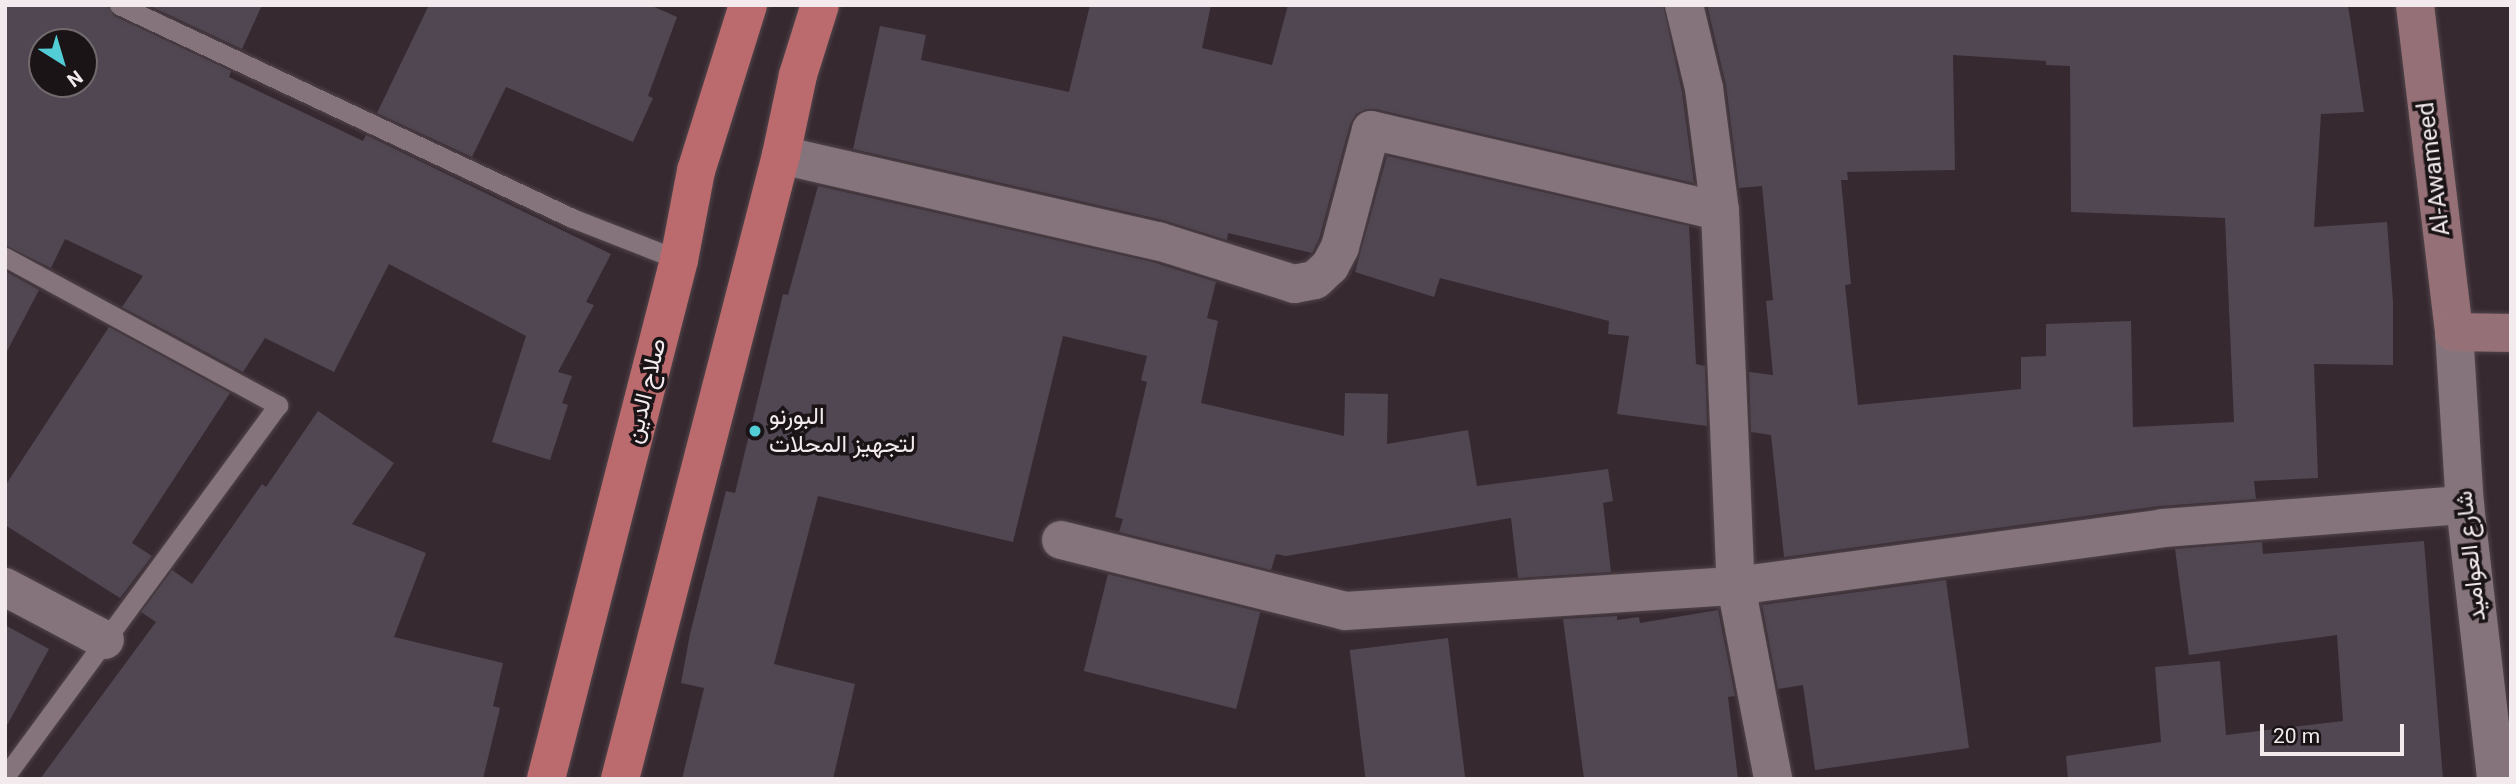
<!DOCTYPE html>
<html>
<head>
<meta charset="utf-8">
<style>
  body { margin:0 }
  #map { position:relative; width:2516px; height:784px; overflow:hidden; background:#372930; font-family:Roboto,Vazirmatn,sans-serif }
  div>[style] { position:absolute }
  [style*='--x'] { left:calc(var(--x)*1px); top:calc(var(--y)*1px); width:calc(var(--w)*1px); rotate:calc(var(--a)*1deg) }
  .building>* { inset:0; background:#504753; transform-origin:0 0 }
  .roads { filter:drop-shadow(0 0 2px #51464b) drop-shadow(0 0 2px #51464b) }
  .lane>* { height:19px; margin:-9.5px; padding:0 9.5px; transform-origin:9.5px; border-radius:9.5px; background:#85747b }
  .street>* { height:38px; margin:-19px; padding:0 19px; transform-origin:19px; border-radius:19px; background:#85747b }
  .secondary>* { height:38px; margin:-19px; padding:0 19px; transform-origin:19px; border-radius:19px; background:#957177 }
  .highway>* { height:38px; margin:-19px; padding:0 19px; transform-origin:19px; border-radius:19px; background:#bb6a6d }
  .dots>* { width:19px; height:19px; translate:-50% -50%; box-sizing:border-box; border:4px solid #1a1417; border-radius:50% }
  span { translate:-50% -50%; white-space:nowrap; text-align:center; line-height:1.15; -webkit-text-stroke:7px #1a1417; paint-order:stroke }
  .street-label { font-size:24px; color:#f3eaee }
  .poi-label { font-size:24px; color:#f3eaee }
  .left { translate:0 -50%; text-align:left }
  .frame { position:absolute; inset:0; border:7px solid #f3eaee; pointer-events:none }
  .north { position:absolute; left:28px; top:28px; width:70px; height:70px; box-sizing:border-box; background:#1a1417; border:2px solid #716a6d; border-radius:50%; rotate:143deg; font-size:19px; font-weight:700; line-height:28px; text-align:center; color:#f3eaee }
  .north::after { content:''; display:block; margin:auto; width:24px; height:32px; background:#52ccd5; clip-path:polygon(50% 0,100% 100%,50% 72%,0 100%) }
  .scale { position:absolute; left:2260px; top:724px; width:144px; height:32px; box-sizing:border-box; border:4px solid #f3eaee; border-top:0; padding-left:9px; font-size:21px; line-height:24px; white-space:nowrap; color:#f3eaee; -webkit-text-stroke:5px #1a1417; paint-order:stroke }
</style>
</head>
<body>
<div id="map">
  <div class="building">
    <i style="clip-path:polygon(evenodd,5px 5px,107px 5px,114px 16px,231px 71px,229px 77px,363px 141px,366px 135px,611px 254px,586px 302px,594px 305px,558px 372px,572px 376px,562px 403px,568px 405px,550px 460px,492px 442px,526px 336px,389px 264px,334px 372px,265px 338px,243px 372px,122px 307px,143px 276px,65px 239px,51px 268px,5px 245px,5px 5px,42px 42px,84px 42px,84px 84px,42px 84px,42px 42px)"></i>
    <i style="clip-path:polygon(148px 5px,262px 5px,242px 49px)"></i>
    <i style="clip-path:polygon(429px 5px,650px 5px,677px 17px,648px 96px,653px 98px,633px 142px,506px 87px,472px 157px,377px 113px)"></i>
    <i style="clip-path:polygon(1090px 5px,1211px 5px,1202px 48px,1272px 65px,1288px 5px,1663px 5px,1682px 92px,1694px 183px,1376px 109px,1366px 109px,1356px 114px,1350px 124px,1319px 239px,1312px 253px,1228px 233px,1227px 240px,1163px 220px,853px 149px,880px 26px,926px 35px,921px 60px,1069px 92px)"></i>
    <i style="clip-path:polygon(evenodd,1707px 5px,2348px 5px,2364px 112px,2321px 114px,2314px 227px,2387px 222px,2393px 302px,2393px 365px,2314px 364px,2318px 478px,2254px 481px,2256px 499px,2160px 506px,1784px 557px,1771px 435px,1751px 432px,1749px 372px,1773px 375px,1766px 301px,1773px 300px,1762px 186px,1739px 188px,1726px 85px,1707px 5px,1953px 55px,2046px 61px,2046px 65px,2070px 66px,2071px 212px,2225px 218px,2234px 422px,2133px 427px,2131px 321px,2046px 324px,2046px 356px,2021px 357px,2021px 389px,1858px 405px,1845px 285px,1851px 284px,1841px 180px,1848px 180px,1847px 172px,1955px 170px,1953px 55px)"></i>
    <i style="clip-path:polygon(1387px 156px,1689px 226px,1696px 364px,1705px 366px,1707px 426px,1617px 414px,1629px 336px,1608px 334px,1609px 321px,1440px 278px,1434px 297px,1355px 272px)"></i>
    <i style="clip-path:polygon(818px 186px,1152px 262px,1216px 282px,1207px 318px,1218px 321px,1201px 403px,1344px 436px,1345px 393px,1388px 394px,1387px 444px,1468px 430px,1477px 486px,1608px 469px,1613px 501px,1603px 503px,1611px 572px,1518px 578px,1511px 518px,1286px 556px,1276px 554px,1271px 570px,1119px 532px,1123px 519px,1115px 517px,1147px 382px,1141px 380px,1147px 356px,1063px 336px,1013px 542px,818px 496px,774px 664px,855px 684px,833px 779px,682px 779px,704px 688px,681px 683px,690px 634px,726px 491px,735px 493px,783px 294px,788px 295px)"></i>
    <i style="clip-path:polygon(5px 271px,39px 290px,5px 355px)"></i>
    <i style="clip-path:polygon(109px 327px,230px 393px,132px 543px,152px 556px,120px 598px,5px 525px,5px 486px)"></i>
    <i style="clip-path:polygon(318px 411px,394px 463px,352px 524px,426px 553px,394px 637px,503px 663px,493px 706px,500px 708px,483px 779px,40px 779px,156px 622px,141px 612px,172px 570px,192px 584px,262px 484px,266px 487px)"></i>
    <i style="clip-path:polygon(2424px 541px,2443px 779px,2068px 779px,2066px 756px,2161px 742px,2155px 667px,2220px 661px,2226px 735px,2343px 721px,2337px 635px,2189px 655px,2175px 549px,2262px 542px,2263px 554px)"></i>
    <i style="left:1108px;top:574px;width:157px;height:100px;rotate:14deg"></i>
    <i style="clip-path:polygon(1946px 580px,1969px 748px,1815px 770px,1803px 685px,1778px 689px,1762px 605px)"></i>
    <i style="clip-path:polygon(1718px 610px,1735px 696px,1728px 697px,1738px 779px,1584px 779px,1563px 619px,1617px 616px,1617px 620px,1639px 617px,1640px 623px)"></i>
    <i style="clip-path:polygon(5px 625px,49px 649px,5px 729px)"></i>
    <i style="left:1448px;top:638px;width:142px;height:99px;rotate:83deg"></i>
  </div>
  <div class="roads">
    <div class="lane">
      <i style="--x:119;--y:5;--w:501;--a:25.18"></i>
      <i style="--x:572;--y:218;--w:115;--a:21.4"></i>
      <i style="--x:5;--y:257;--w:311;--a:28.5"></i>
      <i style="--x:278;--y:405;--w:461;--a:126.3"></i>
    </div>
    <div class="street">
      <i style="--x:1684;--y:5;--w:85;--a:76.5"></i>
      <i style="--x:1704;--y:88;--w:124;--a:82.6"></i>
      <i style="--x:1720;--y:211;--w:375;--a:87.6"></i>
      <i style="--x:1736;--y:586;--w:197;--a:79.1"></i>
      <i style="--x:781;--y:155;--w:387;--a:12.9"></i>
      <i style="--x:1158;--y:241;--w:143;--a:17.5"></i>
      <i style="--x:1294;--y:284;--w:21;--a:-11"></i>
      <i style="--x:1315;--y:280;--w:21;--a:-43"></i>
      <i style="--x:1330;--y:266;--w:21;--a:-62"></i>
      <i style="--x:1340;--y:247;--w:121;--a:-75.2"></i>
      <i style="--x:1371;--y:130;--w:358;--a:13.1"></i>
      <i style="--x:2454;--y:332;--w:173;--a:86.4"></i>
      <i style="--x:2465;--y:505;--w:276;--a:83.5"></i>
      <i style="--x:1061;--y:540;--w:293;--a:14"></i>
      <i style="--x:1345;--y:611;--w:392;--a:-3.7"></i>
      <i style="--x:1736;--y:586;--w:431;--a:-7.7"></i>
      <i style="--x:2163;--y:528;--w:303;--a:-4.4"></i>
      <i style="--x:5;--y:587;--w:113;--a:27.9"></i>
    </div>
    <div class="secondary">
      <i style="--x:2415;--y:5;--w:329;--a:83.2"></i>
      <i style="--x:2454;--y:332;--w:57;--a:1"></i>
    </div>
    <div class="highway">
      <i style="--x:546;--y:779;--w:536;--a:-75.63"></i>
      <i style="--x:679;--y:260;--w:91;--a:-79.2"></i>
      <i style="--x:696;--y:171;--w:174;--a:-72.6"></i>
      <i style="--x:620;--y:779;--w:644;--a:-75.53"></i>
      <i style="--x:781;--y:155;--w:82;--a:-78"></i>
      <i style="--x:798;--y:75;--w:73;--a:-72.6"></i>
    </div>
  </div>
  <div class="dots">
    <i style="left:755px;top:431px;background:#52ccd5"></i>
  </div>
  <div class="street-label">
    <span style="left:2434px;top:169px;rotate:-97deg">Al-Awameed</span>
    <span style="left:646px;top:391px;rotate:-76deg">صلاح الدين</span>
    <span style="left:2471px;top:556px;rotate:-96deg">شارع العواميد</span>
  </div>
  <div class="poi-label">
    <span class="left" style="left:769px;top:431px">البورنو<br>لتجهيز المحلات</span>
  </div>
  <div class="frame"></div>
  <div class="north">N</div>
  <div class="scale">20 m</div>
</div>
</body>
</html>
